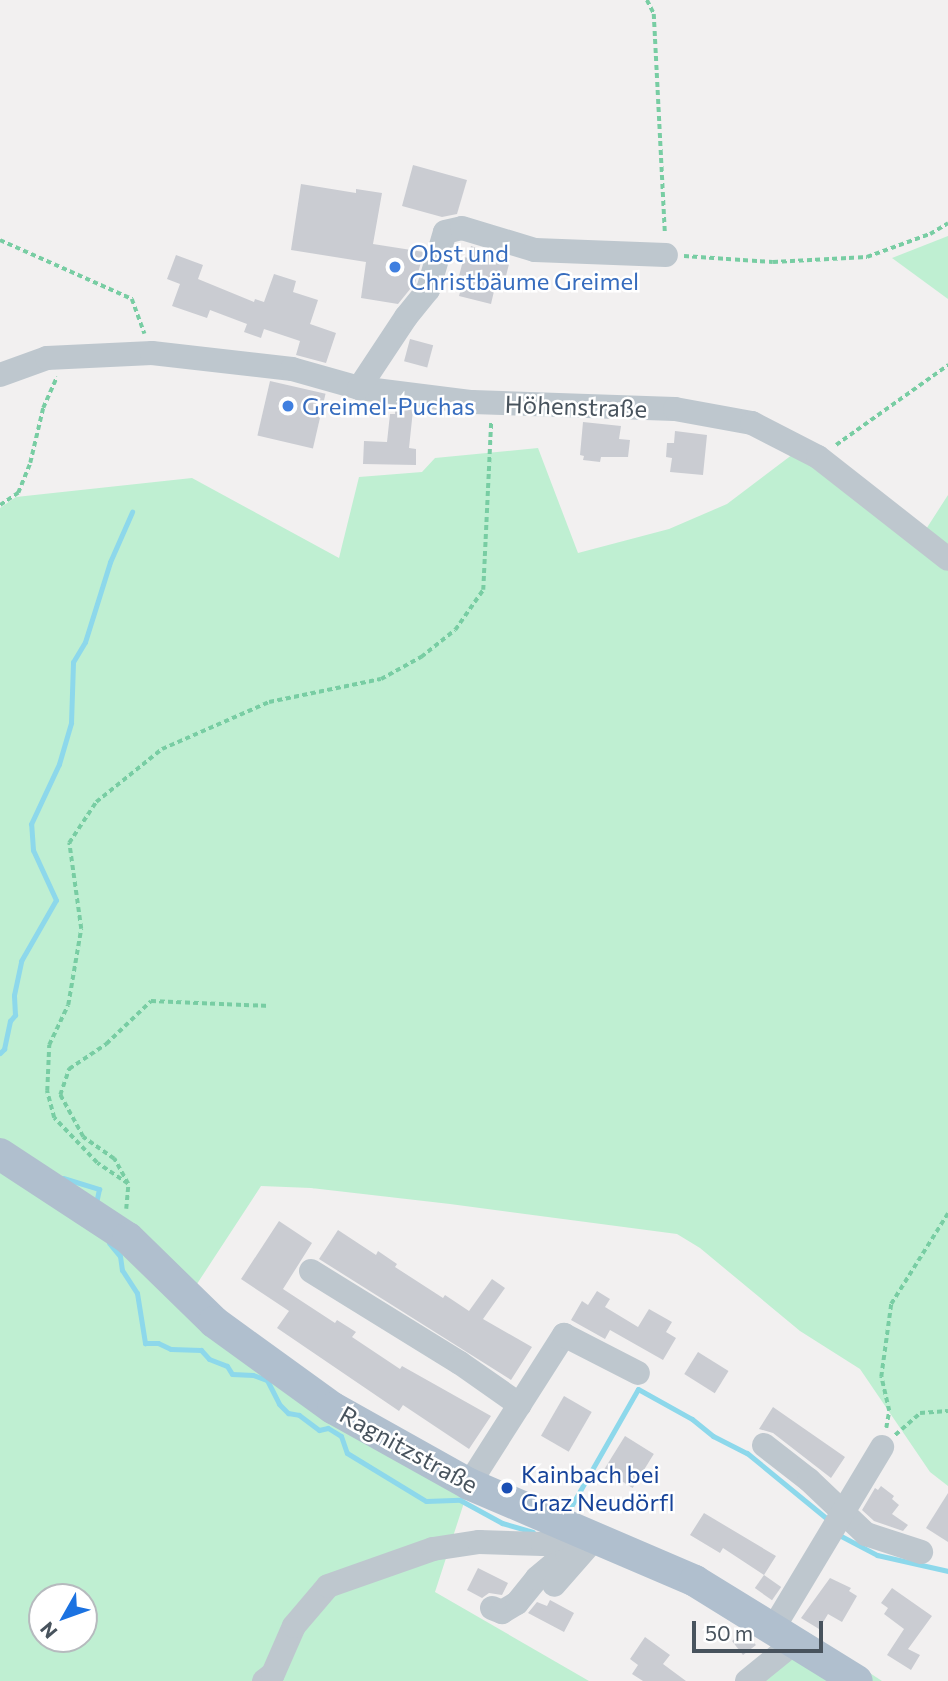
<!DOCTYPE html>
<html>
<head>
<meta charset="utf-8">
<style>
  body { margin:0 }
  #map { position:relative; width:948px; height:1681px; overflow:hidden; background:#f2f0f0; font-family:Commissioner,sans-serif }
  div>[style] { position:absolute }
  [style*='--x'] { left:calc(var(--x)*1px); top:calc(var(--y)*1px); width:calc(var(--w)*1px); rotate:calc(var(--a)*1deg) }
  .green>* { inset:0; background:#bfefd2 }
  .stream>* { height:5px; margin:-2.5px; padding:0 2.5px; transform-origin:2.5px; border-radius:2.5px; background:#8dd8eb }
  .building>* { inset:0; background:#caccd2; transform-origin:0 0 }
  .path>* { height:3.5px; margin-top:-1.75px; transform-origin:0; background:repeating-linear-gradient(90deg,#78cda3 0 5px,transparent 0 8.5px) }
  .minor>* { height:24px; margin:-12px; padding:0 12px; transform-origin:12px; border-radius:12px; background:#bec7ce }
  .major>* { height:32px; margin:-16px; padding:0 16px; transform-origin:16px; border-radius:16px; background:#b0bfce }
  .dots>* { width:19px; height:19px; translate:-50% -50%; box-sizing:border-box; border:4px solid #fff; border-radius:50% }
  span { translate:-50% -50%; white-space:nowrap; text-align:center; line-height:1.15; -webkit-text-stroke:5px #fff; paint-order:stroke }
  .shop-label { font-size:24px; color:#366cbe }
  .left { translate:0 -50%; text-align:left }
  .street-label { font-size:24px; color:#48535d }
  .transit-label { font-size:24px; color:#164399 }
  .north { position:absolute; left:28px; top:1583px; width:70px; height:70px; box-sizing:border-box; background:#fff; border:2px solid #b6babe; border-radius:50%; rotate:230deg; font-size:19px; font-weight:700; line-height:28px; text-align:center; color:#48535d }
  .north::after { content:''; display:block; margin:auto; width:24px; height:32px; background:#1b72e1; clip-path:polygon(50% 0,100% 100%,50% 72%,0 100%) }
  .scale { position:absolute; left:692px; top:1621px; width:131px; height:32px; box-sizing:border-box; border:4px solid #48535d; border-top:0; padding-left:9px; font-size:21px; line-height:24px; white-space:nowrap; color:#48535d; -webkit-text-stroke:5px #fff; paint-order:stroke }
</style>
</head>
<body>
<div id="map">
  <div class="green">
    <i style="clip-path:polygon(948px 236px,948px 299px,892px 258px)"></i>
    <i style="clip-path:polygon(evenodd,809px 442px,921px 537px,948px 495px,948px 1486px,930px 1472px,860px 1369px,800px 1331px,700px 1248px,677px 1234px,450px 1204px,311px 1188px,261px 1186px,193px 1290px,353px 1411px,473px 1475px,435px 1592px,589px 1681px,0 1681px,0 508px,16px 497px,192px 478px,339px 558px,359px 477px,422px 472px,435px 458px,538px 448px,578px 553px,669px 529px,727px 504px,809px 442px,42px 1597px,84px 1597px,84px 1639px,42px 1639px,42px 1597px)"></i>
    <i style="clip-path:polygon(807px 1632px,882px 1681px,737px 1681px)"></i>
  </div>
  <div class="stream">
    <i style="--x:0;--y:1053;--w:6;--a:-45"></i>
    <i style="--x:4;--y:1049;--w:29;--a:-78"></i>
    <i style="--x:10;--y:1021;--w:8;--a:-50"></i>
    <i style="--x:15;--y:1015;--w:20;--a:-93"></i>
    <i style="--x:14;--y:995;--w:35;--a:-78"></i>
    <i style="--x:21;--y:961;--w:70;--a:-60.2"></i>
    <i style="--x:56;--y:900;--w:55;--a:-114.7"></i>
    <i style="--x:33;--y:850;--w:26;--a:-94"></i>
    <i style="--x:31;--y:824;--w:66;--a:-65"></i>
    <i style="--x:59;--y:764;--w:43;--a:-73.7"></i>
    <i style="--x:71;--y:723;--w:61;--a:-88.1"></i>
    <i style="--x:73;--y:662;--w:23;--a:-59"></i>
    <i style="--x:85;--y:642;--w:84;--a:-72.6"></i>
    <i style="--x:110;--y:562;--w:55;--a:-66.3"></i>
    <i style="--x:63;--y:1178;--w:38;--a:17"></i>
    <i style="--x:99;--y:1189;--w:14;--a:102"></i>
    <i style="--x:109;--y:1243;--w:17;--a:50"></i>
    <i style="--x:120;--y:1256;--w:14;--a:82"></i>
    <i style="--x:122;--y:1270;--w:27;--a:57"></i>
    <i style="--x:137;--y:1293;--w:51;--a:80.9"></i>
    <i style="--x:145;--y:1343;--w:13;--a:0"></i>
    <i style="--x:158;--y:1343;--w:14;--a:25"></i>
    <i style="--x:171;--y:1349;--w:30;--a:2"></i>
    <i style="--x:201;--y:1350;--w:12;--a:48"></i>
    <i style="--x:209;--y:1359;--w:19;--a:21"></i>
    <i style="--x:227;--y:1366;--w:9;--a:58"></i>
    <i style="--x:232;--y:1374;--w:21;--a:3"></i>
    <i style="--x:253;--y:1375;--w:15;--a:20"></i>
    <i style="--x:267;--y:1380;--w:27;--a:63"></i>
    <i style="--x:279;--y:1404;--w:13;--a:45"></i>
    <i style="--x:288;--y:1413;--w:11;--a:10"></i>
    <i style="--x:299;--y:1415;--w:25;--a:37"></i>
    <i style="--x:319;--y:1430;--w:9;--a:-13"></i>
    <i style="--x:328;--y:1428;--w:15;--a:32"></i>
    <i style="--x:341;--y:1436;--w:18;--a:71"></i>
    <i style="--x:347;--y:1453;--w:92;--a:31.3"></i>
    <i style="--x:426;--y:1501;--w:34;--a:-2"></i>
    <i style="--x:460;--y:1500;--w:48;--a:28.7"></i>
    <i style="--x:502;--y:1523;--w:32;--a:16"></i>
    <i style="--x:569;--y:1510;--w:139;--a:-60.3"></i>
    <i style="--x:638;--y:1389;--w:62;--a:29.1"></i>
    <i style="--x:692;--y:1419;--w:27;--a:39"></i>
    <i style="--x:713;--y:1436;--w:38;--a:27"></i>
    <i style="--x:747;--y:1453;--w:102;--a:39.4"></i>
    <i style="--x:841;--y:1536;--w:41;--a:27.8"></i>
    <i style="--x:877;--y:1555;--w:73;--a:12.7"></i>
  </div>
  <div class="building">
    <i style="clip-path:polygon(413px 165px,467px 180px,457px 214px,442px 217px,402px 206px)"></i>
    <i style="clip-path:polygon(301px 184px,356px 193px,356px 189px,382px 193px,373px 244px,424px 252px,415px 283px,398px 304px,361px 298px,366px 262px,291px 250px)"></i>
    <i style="clip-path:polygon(471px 246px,510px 260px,503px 288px,495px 287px,491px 304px,459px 296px,464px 277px,459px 276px,464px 257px,468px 258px)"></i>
    <i style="clip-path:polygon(176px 255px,203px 265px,198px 279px,254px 302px,255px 299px,264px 302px,274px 274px,296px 281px,293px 292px,318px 300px,310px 324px,336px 333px,326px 363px,296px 355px,300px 341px,264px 329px,261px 338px,244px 332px,247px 324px,210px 310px,207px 318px,172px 306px,180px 284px,167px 279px)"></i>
    <i style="left:410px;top:339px;width:24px;height:23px;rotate:15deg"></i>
    <i style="left:270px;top:381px;width:57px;height:56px;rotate:13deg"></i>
    <i style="clip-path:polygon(395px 407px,413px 410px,409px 448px,416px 449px,416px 465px,363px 464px,364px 441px,387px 442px,390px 414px,395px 414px)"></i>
    <i style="clip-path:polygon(583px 422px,621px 426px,619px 439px,630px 440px,628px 457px,601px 457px,600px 462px,583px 460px,584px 456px,580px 455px)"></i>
    <i style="clip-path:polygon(675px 431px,707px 435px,703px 475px,670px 472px,672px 458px,666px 457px,667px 443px,674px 443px)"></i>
    <i style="clip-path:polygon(279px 1221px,312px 1243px,283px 1289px,335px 1323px,337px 1320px,356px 1332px,352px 1337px,400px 1369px,402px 1366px,491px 1416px,469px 1449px,403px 1405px,399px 1411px,277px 1328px,289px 1311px,241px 1279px)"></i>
    <i style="clip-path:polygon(338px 1230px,376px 1255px,378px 1251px,397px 1264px,395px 1267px,443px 1298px,445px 1295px,469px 1311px,492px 1279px,505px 1288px,483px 1319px,532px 1347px,511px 1380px,319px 1259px)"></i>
    <i style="clip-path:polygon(597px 1291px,610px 1299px,605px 1307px,638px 1327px,649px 1309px,672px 1322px,666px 1332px,676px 1338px,663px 1360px,610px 1330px,605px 1339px,571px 1320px,582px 1301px,588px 1305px)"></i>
    <i style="left:698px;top:1352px;width:36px;height:26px;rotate:32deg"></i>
    <i style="left:564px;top:1396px;width:32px;height:46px;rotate:30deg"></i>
    <i style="clip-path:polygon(773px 1407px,845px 1457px,831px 1478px,773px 1433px,759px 1429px)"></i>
    <i style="left:625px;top:1436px;width:34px;height:40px;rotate:32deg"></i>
    <i style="clip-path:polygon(881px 1486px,894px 1496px,892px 1499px,899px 1505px,892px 1514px,908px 1525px,903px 1531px,874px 1521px,862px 1510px,875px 1488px,878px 1490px)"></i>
    <i style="clip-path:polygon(948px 1493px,948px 1542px,926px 1528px)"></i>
    <i style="clip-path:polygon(704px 1513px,776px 1556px,764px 1575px,723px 1548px,720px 1553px,690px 1535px)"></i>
    <i style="clip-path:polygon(478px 1568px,508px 1583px,502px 1595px,489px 1593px,482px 1598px,467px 1590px)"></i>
    <i style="left:764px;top:1575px;width:21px;height:16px;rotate:35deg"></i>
    <i style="clip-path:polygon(830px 1578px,851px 1588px,849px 1591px,857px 1596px,842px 1622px,828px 1614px,819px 1629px,801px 1618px)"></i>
    <i style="clip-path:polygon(892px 1588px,932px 1616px,908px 1649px,920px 1655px,911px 1670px,887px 1655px,904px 1629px,884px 1614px,888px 1608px,881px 1603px)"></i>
    <i style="clip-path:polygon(550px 1600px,574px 1613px,564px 1632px,528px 1613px,537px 1602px,547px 1606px)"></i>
    <i style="clip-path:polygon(743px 1632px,756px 1645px,743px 1655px,732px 1641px)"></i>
    <i style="clip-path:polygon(645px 1637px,670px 1655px,663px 1664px,686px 1681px,643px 1681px,632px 1674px,638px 1665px,630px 1659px)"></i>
  </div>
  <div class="path">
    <i style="--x:647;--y:0;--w:16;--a:63"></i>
    <i style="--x:654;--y:14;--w:220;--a:87.1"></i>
    <i style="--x:0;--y:240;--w:145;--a:24.1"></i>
    <i style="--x:132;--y:299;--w:37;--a:70"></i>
    <i style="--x:684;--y:256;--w:89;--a:3.9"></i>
    <i style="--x:773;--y:262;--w:94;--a:-3"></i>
    <i style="--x:867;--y:257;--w:67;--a:-20.1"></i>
    <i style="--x:930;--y:234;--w:21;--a:-31"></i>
    <i style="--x:836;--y:445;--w:138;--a:-35.5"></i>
    <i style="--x:0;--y:505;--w:22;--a:-34"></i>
    <i style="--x:18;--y:493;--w:32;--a:-68"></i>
    <i style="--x:30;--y:463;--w:57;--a:-76.7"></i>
    <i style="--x:43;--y:408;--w:34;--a:-66"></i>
    <i style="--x:128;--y:1184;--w:37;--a:-146"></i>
    <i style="--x:97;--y:1163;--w:62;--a:-133.7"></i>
    <i style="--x:54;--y:1118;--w:28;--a:-105"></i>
    <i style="--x:47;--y:1091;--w:46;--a:-87.5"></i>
    <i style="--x:49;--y:1045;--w:44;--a:-64.6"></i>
    <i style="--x:68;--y:1005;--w:77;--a:-80.3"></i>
    <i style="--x:81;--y:929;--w:87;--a:-97.9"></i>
    <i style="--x:69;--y:843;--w:49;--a:-56.6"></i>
    <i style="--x:96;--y:802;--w:85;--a:-38.8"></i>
    <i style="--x:162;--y:749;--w:117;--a:-23.7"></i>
    <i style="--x:269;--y:702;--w:114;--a:-11.6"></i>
    <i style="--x:381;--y:679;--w:46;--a:-28.8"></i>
    <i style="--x:421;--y:657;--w:43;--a:-38.5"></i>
    <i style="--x:455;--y:630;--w:49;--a:-55"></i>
    <i style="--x:483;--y:590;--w:168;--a:-87.3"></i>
    <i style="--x:126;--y:1209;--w:25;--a:-85"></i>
    <i style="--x:128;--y:1184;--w:29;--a:-119"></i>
    <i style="--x:114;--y:1159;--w:38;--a:-145"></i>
    <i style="--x:83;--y:1137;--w:48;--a:-118.7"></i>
    <i style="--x:60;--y:1095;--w:28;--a:-71"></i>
    <i style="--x:69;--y:1069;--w:45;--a:-34"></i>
    <i style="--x:106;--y:1044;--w:62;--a:-43.7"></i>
    <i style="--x:151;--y:1001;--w:119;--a:2.4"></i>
    <i style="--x:886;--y:1428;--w:17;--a:-80"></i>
    <i style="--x:889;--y:1411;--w:35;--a:-103"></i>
    <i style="--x:881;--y:1377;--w:74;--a:-82.2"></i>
    <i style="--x:891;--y:1304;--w:107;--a:-57.9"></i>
    <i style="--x:895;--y:1435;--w:33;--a:-41"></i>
    <i style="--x:920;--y:1413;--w:28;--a:-4"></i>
  </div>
  <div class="minor">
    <i style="--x:0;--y:375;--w:50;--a:-19.9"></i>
    <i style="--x:47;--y:358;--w:105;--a:-2.7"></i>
    <i style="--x:152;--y:353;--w:141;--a:6.5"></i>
    <i style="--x:292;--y:369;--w:70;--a:15.8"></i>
    <i style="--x:359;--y:388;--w:114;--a:7.1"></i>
    <i style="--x:472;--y:402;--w:203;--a:2"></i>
    <i style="--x:675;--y:409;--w:78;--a:10.3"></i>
    <i style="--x:752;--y:423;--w:74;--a:27.3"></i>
    <i style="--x:818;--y:457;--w:165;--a:38.1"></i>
    <i style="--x:359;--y:388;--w:85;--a:-56.5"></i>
    <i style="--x:406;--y:317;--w:35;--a:-51"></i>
    <i style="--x:428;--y:290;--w:60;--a:-73.7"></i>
    <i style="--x:445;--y:232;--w:17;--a:-13"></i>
    <i style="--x:462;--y:228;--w:76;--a:16.8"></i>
    <i style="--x:535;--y:250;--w:131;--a:2.2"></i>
    <i style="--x:311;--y:1271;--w:175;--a:31.7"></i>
    <i style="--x:460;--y:1363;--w:73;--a:35"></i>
    <i style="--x:764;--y:1445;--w:57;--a:37.9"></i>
    <i style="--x:809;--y:1480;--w:79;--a:43.5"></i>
    <i style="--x:866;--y:1534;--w:58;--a:18.1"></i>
    <i style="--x:469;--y:1484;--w:177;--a:-57.5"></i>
    <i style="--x:564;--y:1335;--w:83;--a:27.2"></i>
    <i style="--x:492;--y:1608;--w:11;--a:22"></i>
    <i style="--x:502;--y:1612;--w:17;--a:-31"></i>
    <i style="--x:517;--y:1603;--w:32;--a:-51"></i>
    <i style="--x:537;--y:1578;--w:39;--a:-40"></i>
    <i style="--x:567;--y:1553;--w:32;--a:-28"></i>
    <i style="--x:595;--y:1538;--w:62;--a:131.1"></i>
    <i style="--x:774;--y:1627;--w:210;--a:-59"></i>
    <i style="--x:264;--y:1681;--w:11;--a:-38"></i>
    <i style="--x:273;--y:1674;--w:52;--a:-66.4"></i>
    <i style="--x:294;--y:1626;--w:52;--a:-49.6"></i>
    <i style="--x:328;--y:1586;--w:111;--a:-19.4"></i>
    <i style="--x:433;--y:1549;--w:47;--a:-8.7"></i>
    <i style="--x:479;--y:1542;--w:64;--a:1.8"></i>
    <i style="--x:543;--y:1544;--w:37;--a:-22"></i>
    <i style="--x:747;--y:1681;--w:62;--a:-39.1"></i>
  </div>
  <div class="major">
    <i style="--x:0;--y:1154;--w:153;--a:33.3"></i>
    <i style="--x:128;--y:1238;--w:120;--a:44.3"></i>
    <i style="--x:214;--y:1322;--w:147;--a:35.9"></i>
    <i style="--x:333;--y:1408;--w:156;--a:29.2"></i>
    <i style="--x:469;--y:1484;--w:246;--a:23.2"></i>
    <i style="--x:695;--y:1581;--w:190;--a:31.7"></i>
  </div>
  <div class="dots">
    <i style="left:395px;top:267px;background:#3f7fe0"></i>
    <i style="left:288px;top:406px;background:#3f7fe0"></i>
    <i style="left:507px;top:1488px;background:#1a4fb4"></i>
  </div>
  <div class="shop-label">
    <span class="left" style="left:409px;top:267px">Obst und<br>Christbäume Greimel</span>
    <span class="left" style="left:302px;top:406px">Greimel-Puchas</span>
  </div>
  <div class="street-label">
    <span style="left:576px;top:406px;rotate:2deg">Höhenstraße</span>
    <span style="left:409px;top:1449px;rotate:29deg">Ragnitzstraße</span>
  </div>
  <div class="transit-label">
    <span class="left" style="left:521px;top:1488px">Kainbach bei<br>Graz Neudörfl</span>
  </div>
  <div class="north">N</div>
  <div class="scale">50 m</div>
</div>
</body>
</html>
